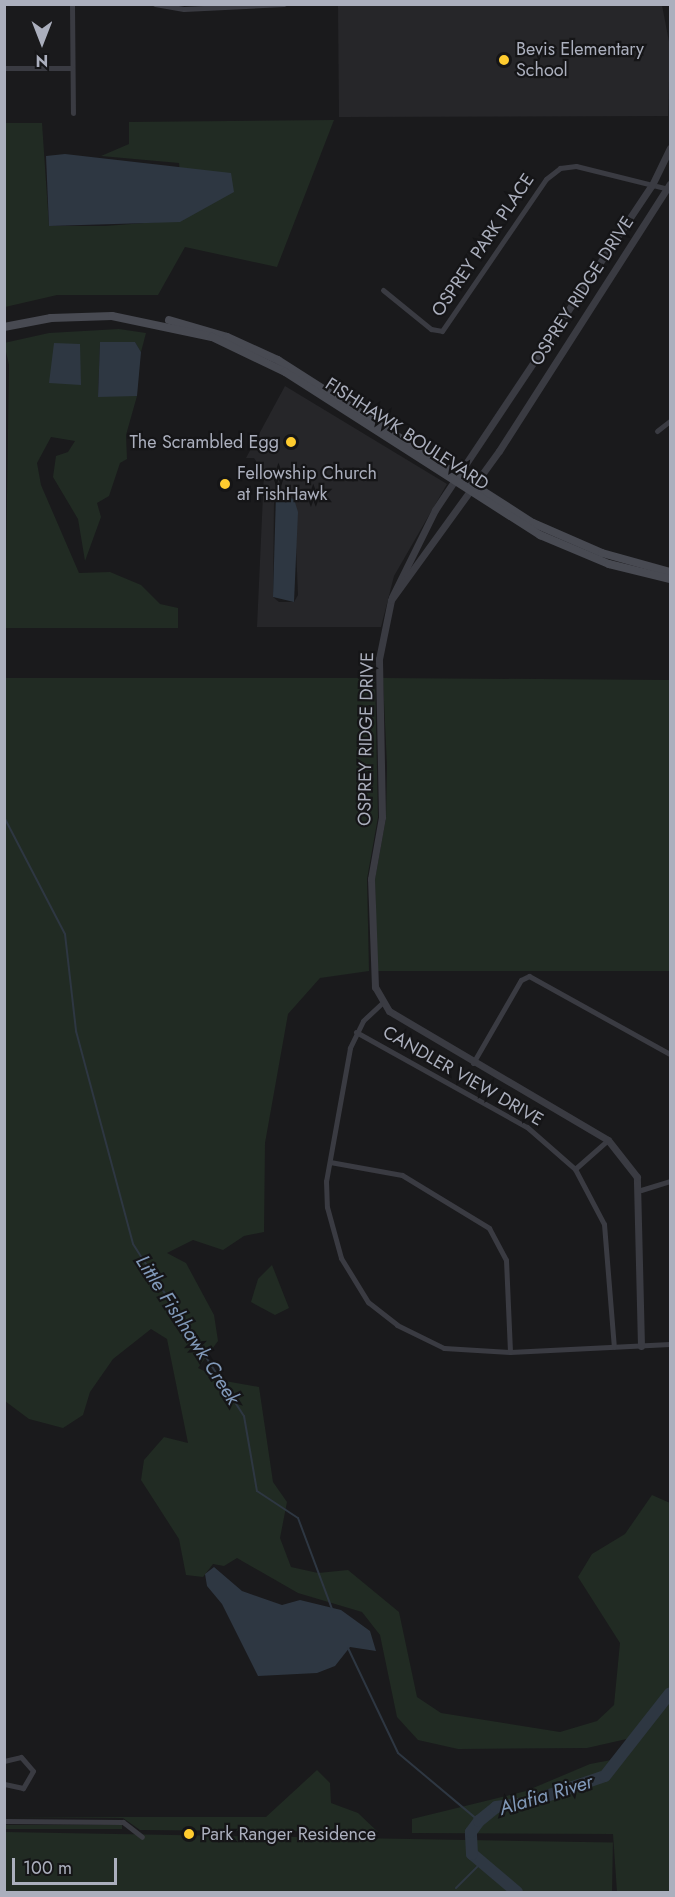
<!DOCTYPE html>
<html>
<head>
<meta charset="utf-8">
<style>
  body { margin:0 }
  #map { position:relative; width:675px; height:1897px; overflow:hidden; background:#1a1a1c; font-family:Jost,sans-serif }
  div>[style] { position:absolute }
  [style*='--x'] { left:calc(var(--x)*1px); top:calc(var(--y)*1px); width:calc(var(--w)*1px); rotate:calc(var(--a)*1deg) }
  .built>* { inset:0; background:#262629 }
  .green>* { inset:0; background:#212b23; transform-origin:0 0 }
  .water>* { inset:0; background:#2e3742 }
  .stream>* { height:2px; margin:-1px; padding:0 1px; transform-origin:1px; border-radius:1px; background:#2e3742 }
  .river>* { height:12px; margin:-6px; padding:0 6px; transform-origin:6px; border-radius:6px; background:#2e3742 }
  .minor>* { height:5px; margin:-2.5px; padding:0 2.5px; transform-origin:2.5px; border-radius:2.5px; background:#3a3b42 }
  .tertiary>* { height:7px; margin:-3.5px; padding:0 3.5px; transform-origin:3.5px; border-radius:3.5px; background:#3a3b42 }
  .secondary>* { height:8px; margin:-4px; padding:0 4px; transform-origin:4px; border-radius:4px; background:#484a52 }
  .dots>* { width:16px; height:16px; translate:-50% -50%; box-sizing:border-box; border:3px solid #151517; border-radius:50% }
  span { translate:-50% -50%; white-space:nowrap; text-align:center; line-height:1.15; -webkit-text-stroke:4.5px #151517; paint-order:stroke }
  .poi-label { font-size:18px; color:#abafbd }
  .left { translate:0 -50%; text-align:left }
  .right { translate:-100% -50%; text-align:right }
  .street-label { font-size:18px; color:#abafbd }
  .water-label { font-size:20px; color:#8199b9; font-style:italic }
  .frame { position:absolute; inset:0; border:6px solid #abafbd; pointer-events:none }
  .north { position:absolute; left:12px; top:12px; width:60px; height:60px; -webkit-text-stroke:4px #151517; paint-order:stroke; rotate:180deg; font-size:16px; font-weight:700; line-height:24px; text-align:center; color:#abafbd }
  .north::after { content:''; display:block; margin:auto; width:21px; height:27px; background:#abafbd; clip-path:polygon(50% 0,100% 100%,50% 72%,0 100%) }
  .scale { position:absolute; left:12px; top:1858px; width:105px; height:27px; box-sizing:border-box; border:3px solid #abafbd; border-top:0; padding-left:8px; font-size:18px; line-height:21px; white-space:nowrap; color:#abafbd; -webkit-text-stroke:4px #151517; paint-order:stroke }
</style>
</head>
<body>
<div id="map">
  <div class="built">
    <i style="clip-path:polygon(338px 5px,662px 5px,670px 47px,668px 116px,339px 117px)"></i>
    <i style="clip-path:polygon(evenodd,285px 386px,447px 484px,394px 576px,381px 627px,257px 627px,264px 473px,254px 458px,246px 458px,285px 386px,294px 499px,298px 595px,294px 602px,279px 602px,273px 597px,274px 501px,294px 499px)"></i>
  </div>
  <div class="green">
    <i style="clip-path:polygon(334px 120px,277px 267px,185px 247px,158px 295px,57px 295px,5px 307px,4px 123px,42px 123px,49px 226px,105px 226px,184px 220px,179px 163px,101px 156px,129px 144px,129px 122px)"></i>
    <i style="clip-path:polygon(119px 329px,146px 333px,141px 352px,135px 342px,100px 343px,98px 396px,137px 396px,126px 435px,127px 459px,120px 463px,109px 496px,97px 503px,101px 517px,85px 561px,78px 519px,53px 477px,56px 456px,68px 452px,75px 441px,51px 437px,37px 463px,41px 485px,79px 573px,110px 572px,141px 585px,160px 604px,178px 608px,178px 628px,5px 628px,9px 365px,4px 343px,49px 333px)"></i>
    <i style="clip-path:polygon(5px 678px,375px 678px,378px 817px,367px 879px,369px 971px,320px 978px,288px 1014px,265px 1143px,264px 1232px,244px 1236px,223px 1250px,193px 1240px,167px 1253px,186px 1263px,214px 1315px,218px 1341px,198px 1368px,225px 1381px,259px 1387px,273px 1482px,287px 1502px,280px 1538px,291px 1567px,318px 1573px,348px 1570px,399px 1612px,417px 1697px,441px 1713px,560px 1732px,597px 1721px,614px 1705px,620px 1643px,578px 1577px,592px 1554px,625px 1534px,652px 1495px,670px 1503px,670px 1892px,617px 1892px,613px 1834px,412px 1833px,412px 1819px,526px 1791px,590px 1764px,627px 1757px,631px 1738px,587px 1748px,458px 1749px,418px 1740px,397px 1717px,380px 1635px,362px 1612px,298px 1593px,237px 1558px,224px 1566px,213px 1564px,203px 1577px,186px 1575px,179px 1539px,141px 1480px,144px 1460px,164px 1437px,188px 1443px,167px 1339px,151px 1329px,113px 1359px,90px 1392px,83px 1415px,63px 1428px,29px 1419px,5px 1401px)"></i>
    <i style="clip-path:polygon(383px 678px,670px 680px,670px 971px,377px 971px,375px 879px,386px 818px,387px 766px)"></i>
    <i style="clip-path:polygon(272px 1265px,289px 1308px,275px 1315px,251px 1302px,258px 1279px)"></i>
    <i style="clip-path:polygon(317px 1770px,330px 1783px,331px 1803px,358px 1813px,378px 1832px,140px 1830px,123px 1818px,5px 1817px,266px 1817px)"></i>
    <i style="left:5px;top:1825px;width:117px;height:4px"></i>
    <i style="left:5px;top:1832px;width:608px;height:60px;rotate:1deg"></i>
  </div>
  <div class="water">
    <i style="clip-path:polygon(65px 154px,231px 173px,234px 192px,180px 222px,49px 226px,46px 156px)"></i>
    <i style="clip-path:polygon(100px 342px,135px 342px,141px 352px,137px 396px,98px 397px)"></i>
    <i style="clip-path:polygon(54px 343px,80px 344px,81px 385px,49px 383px)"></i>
    <i style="clip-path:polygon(276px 494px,294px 499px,298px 512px,294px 602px,273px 597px)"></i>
    <i style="clip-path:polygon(214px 1567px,242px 1591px,282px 1605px,300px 1600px,341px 1610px,370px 1631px,376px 1651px,350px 1647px,335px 1666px,317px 1673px,258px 1676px,222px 1604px,207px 1586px,205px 1574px)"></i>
  </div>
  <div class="stream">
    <i style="--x:4;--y:817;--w:132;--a:62.5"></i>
    <i style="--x:65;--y:934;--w:98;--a:83.5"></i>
    <i style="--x:76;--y:1031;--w:220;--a:75"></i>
    <i style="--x:133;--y:1244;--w:205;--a:57.2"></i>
    <i style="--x:244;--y:1416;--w:76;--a:80.2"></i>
    <i style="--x:257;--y:1491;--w:49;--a:33.4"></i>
    <i style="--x:298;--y:1518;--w:97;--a:69.5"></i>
    <i style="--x:348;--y:1648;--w:116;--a:64.5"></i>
    <i style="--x:398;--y:1753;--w:106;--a:40"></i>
    <i style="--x:456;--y:1888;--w:37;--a:-45"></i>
  </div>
  <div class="river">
    <i style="--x:517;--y:1892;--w:59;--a:-139.8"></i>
    <i style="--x:472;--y:1854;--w:22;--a:-93"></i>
    <i style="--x:471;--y:1832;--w:14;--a:-54"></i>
    <i style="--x:479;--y:1821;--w:22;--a:-39"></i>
    <i style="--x:496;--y:1807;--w:30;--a:-8"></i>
    <i style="--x:526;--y:1803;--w:83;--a:-18.9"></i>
    <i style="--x:605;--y:1776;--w:105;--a:-51.9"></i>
  </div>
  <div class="minor">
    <i style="--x:72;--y:4;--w:109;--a:89.5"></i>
    <i style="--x:155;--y:4;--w:29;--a:10"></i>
    <i style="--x:184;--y:9;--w:100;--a:-2.9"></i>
    <i style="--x:4;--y:68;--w:68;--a:0"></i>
    <i style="--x:383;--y:290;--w:62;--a:39.1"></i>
    <i style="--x:431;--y:329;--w:11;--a:10"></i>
    <i style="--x:442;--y:331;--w:184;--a:-55.6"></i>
    <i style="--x:546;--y:179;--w:18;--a:-38"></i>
    <i style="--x:560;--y:168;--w:16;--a:-7"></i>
    <i style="--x:576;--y:166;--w:96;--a:13.9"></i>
    <i style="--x:657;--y:431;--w:16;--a:-38"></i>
    <i style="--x:382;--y:1003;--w:26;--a:137"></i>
    <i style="--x:363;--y:1021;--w:30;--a:116"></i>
    <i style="--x:350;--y:1048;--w:135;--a:100.2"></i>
    <i style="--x:326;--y:1181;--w:26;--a:88"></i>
    <i style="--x:327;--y:1207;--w:53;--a:74.6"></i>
    <i style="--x:341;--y:1258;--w:52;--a:58.5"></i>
    <i style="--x:368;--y:1302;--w:37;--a:38"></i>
    <i style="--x:397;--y:1325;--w:52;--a:26.1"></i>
    <i style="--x:444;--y:1348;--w:66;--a:3.5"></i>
    <i style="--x:510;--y:1352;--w:160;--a:-2.9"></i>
    <i style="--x:356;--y:1032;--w:196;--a:29.1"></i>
    <i style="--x:527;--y:1127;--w:64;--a:41.2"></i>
    <i style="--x:575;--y:1169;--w:62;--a:62.2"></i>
    <i style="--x:604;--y:1224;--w:123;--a:85.4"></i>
    <i style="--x:473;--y:1063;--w:96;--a:-60"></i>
    <i style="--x:521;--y:980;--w:9;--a:-27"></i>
    <i style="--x:529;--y:976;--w:161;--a:29"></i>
    <i style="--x:330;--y:1162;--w:73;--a:10.2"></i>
    <i style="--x:402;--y:1175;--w:102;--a:31.3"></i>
    <i style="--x:489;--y:1228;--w:36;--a:62"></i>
    <i style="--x:506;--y:1260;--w:92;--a:87.5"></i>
    <i style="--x:575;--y:1169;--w:44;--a:-41.3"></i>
    <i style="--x:641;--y:1190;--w:30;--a:-17"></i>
    <i style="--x:4;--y:1761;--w:17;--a:-13"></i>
    <i style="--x:21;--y:1757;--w:18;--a:49"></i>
    <i style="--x:33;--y:1771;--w:20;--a:120"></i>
    <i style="--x:23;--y:1788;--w:19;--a:-168"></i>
    <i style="--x:4;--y:1821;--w:119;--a:0.5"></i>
    <i style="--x:123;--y:1822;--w:24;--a:38"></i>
  </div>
  <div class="tertiary">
    <i style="--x:392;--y:597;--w:97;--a:-63.7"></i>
    <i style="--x:435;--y:510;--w:391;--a:-56.3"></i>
    <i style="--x:652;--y:185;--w:41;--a:-64.1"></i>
    <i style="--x:641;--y:1346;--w:169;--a:-91.4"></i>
    <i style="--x:637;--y:1177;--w:47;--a:-128.1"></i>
    <i style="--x:608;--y:1140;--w:254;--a:-149.5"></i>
    <i style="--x:389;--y:1011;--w:28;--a:-120"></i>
    <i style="--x:375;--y:987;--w:108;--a:-92.1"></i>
    <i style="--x:371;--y:879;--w:63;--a:-79.9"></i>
    <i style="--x:382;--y:817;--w:158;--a:-91.1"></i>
    <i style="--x:379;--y:659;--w:60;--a:-78.5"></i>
    <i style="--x:391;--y:600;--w:184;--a:-54.1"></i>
    <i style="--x:499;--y:451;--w:317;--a:-57.4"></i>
  </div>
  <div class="secondary">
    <i style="--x:169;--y:320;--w:60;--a:16.3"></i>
    <i style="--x:227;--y:337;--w:56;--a:24.3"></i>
    <i style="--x:278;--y:360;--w:303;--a:32.6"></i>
    <i style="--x:533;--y:523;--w:75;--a:23.5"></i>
    <i style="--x:602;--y:553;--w:71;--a:15.6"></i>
    <i style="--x:4;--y:327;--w:48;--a:-10.8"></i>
    <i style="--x:51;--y:318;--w:61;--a:-1.9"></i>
    <i style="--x:112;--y:316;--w:102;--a:11.9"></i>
    <i style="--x:212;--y:337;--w:81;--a:25.6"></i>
    <i style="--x:285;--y:372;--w:303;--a:32.6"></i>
    <i style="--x:540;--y:535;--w:75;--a:22.8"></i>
    <i style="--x:609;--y:564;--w:63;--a:13.8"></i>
  </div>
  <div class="dots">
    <i style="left:504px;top:60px;background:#ffcc2f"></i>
    <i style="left:291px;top:442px;background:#ffcc2f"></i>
    <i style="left:225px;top:484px;background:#ffcc2f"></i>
    <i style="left:189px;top:1834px;background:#ffcc2f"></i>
  </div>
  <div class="poi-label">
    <span class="left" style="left:516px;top:60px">Bevis Elementary<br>School</span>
    <span class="right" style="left:279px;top:442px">The Scrambled Egg</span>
    <span class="left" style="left:237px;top:484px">Fellowship Church<br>at FishHawk</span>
    <span class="left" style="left:201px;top:1834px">Park Ranger Residence</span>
  </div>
  <div class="street-label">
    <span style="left:483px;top:245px;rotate:-56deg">OSPREY PARK PLACE</span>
    <span style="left:582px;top:291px;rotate:-57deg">OSPREY RIDGE DRIVE</span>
    <span style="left:407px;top:434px;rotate:33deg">FISHHAWK BOULEVARD</span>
    <span style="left:366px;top:739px;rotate:-89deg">OSPREY RIDGE DRIVE</span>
    <span style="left:463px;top:1076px;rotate:30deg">CANDLER VIEW DRIVE</span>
  </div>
  <div class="water-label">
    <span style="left:188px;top:1330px;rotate:57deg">Little Fishhawk Creek</span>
    <span style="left:546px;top:1795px;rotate:-17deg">Alafia River</span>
  </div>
  <div class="frame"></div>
  <div class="north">N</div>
  <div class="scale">100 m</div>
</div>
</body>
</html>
